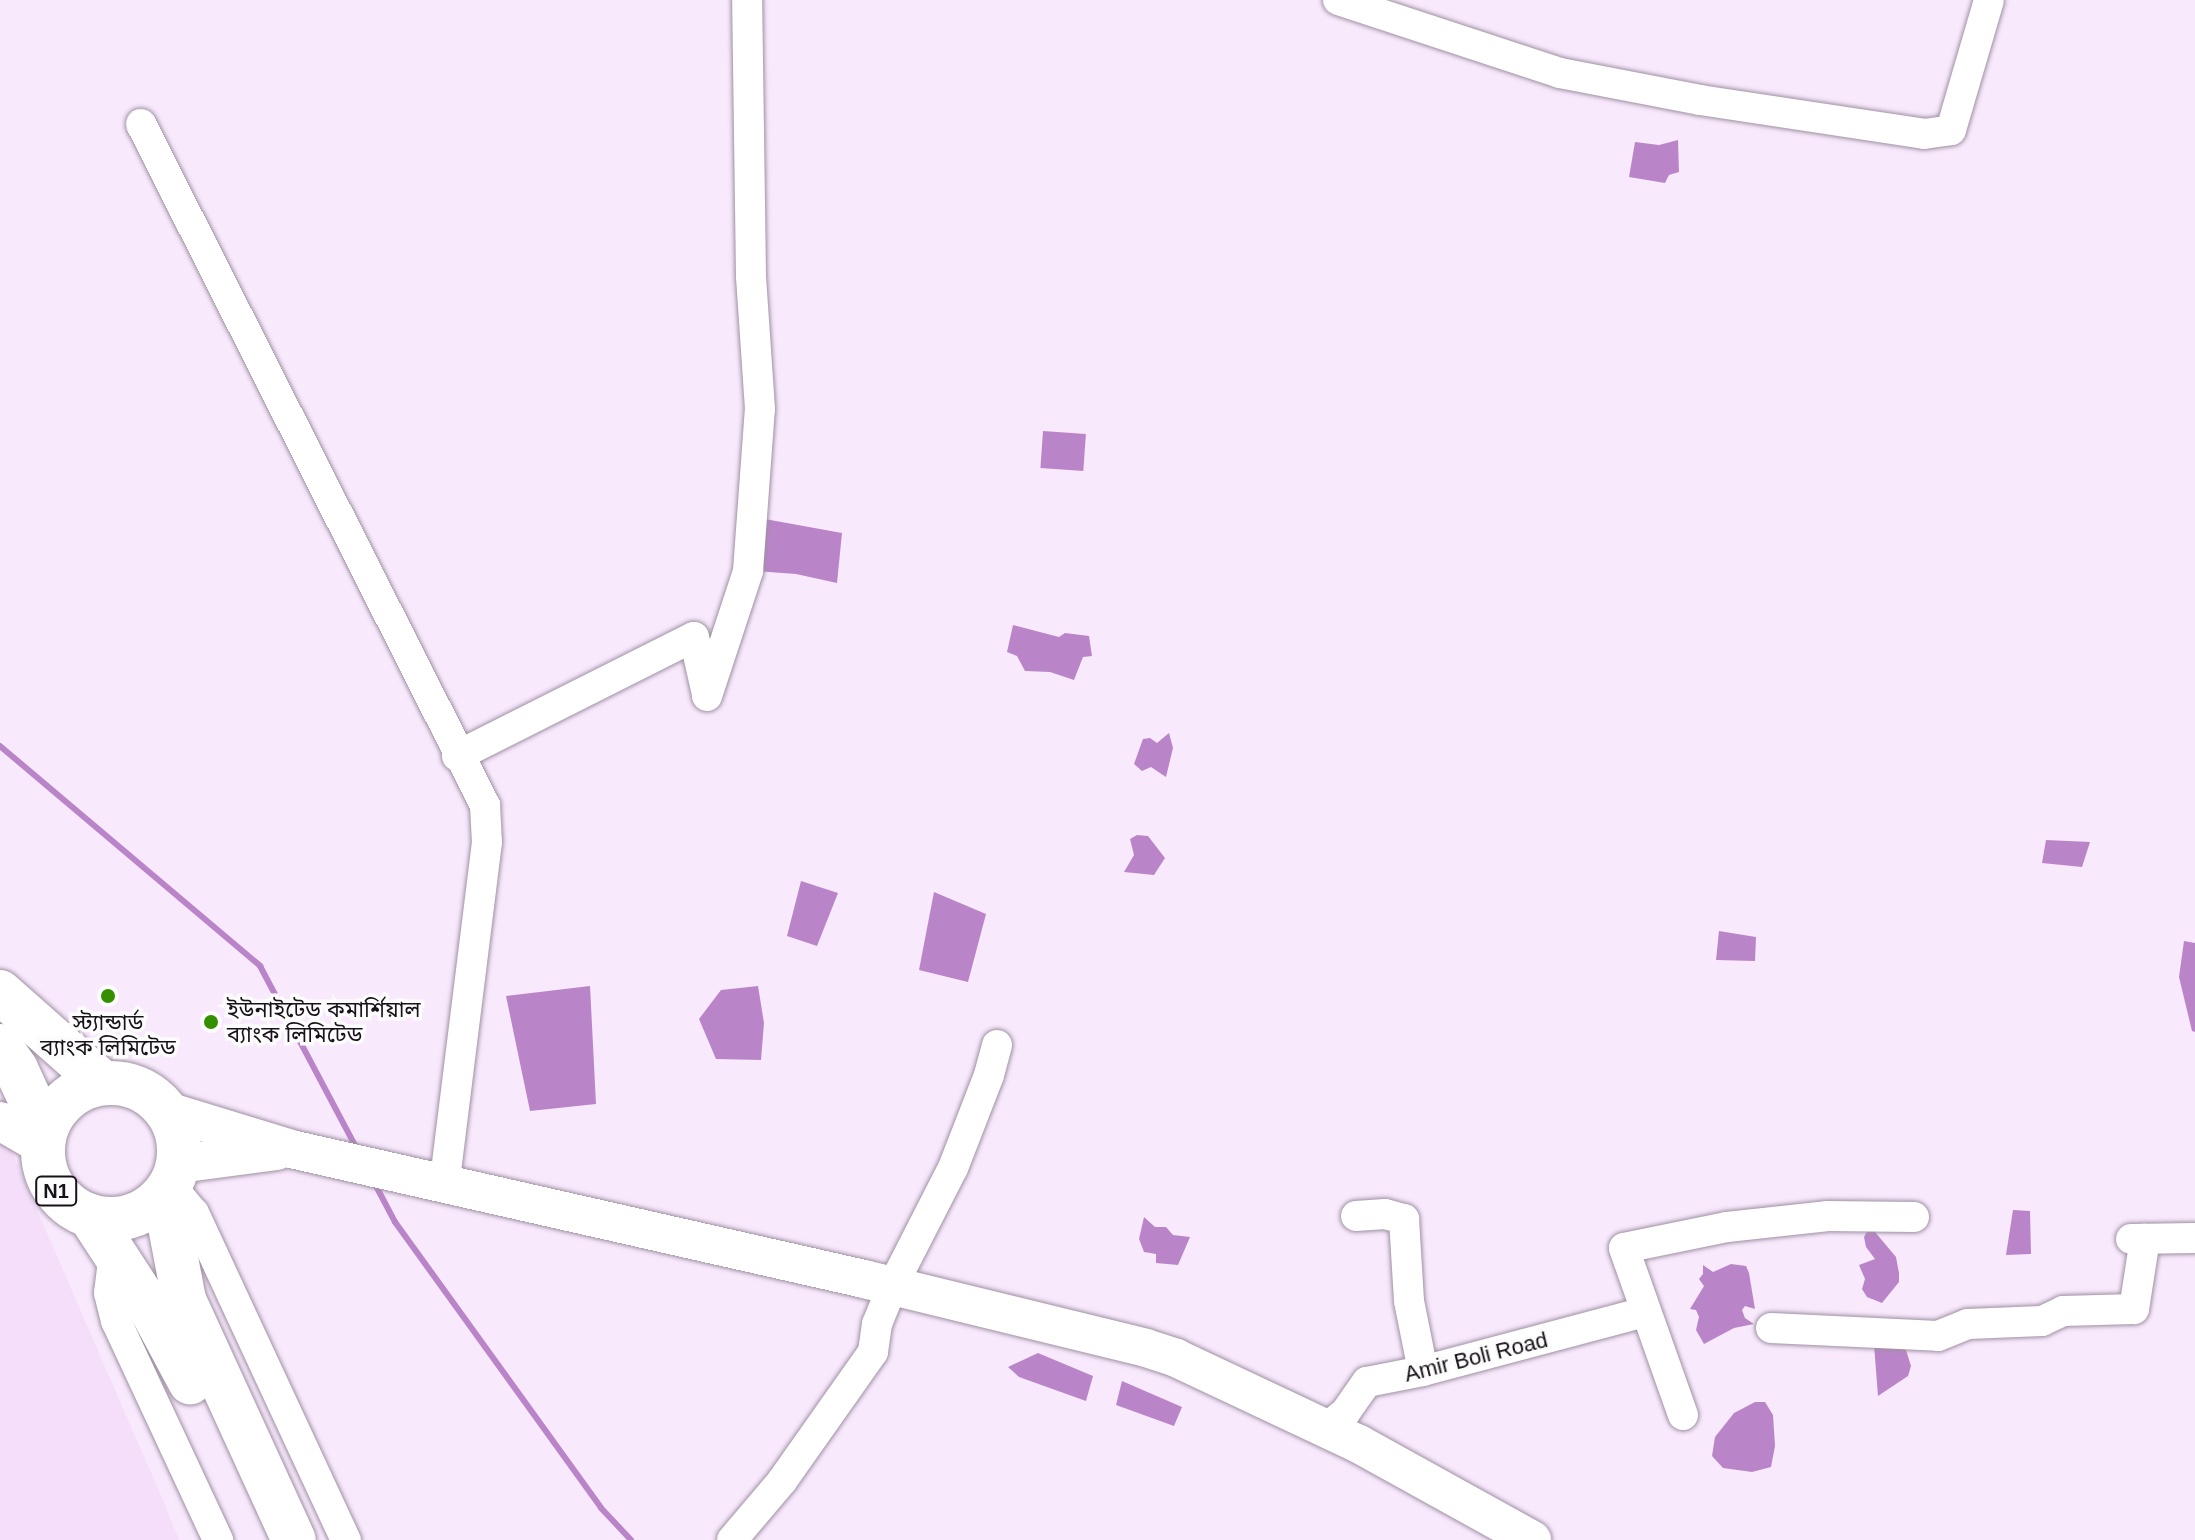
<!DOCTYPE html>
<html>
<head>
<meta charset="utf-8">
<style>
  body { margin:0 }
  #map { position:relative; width:2195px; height:1540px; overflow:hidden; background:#f9e9fd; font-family:Arial,"Noto Sans Bengali",sans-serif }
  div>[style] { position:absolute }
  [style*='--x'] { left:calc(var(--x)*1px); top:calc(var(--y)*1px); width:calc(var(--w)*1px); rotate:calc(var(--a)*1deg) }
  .built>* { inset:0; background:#f4defa }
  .water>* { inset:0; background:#ba85c8; transform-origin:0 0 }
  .stream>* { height:6px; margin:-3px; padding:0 3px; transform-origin:3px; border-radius:3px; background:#ba85c8 }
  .roads { filter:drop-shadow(0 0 2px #9f90a3) drop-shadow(0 0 2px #9f90a3) }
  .minor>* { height:30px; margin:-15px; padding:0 15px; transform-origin:15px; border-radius:15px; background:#fff }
  .major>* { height:38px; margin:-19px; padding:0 19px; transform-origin:19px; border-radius:19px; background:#fff }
  .highway>* { height:44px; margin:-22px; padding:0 22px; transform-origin:22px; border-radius:22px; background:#fff }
  .highway>.ring { margin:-22px; padding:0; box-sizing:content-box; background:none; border:44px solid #fff; border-radius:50% }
  .dots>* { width:22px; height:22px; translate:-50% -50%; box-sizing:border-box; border:4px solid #fcfcfc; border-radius:50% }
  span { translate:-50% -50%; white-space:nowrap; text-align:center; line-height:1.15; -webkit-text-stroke:7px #fcfcfc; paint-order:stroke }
  .shield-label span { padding:2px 6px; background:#fcfcfc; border:2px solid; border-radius:6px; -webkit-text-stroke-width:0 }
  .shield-label { font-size:20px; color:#171118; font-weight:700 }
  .poi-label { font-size:22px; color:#171118 }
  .left { translate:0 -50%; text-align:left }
  .street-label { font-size:22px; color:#171118 }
</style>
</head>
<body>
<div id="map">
  <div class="built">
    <i style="clip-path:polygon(4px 1134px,165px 1505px,179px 1540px,0 1540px,0 1136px)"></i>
  </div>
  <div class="water">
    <i style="clip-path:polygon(1678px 140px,1679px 172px,1669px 175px,1665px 183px,1629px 177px,1635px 142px,1659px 145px)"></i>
    <i style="left:1043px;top:431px;width:43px;height:37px;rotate:4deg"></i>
    <i style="clip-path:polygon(759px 518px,842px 533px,837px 583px,796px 574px,756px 571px)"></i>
    <i style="clip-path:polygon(1013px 625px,1059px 637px,1065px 633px,1089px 636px,1092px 656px,1083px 657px,1074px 680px,1050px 672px,1025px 671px,1017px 656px,1007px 652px)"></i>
    <i style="clip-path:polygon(1169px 733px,1173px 748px,1166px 777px,1151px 767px,1142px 771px,1134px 764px,1143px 739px,1150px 738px,1157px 743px)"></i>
    <i style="clip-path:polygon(1137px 835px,1148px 836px,1165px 858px,1154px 875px,1124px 872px,1134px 855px,1130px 839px)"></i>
    <i style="clip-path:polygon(2046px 840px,2090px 842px,2082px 867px,2042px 863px)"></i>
    <i style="clip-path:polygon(801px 881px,838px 893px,817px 946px,787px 936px)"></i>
    <i style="clip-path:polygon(934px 892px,986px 914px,968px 982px,919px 970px)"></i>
    <i style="clip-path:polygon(1719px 931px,1756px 937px,1755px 961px,1716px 960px)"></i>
    <i style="clip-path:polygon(2184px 941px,2195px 943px,2195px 1032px,2192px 1031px,2179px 977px)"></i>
    <i style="clip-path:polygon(590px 986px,596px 1104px,530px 1111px,506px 996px)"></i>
    <i style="clip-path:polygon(758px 986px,764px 1023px,761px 1060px,716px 1059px,699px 1019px,721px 990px)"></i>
    <i style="clip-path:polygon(2013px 1210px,2030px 1211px,2031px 1254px,2006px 1255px)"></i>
    <i style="clip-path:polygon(1144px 1217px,1155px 1227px,1166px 1227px,1173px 1235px,1190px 1237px,1178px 1265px,1156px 1263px,1156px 1254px,1144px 1252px,1139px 1239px)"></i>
    <i style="clip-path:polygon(1870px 1226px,1896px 1257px,1899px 1273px,1899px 1282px,1882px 1303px,1867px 1297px,1862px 1289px,1865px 1279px,1859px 1265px,1875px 1259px,1866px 1247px,1864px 1237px)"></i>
    <i style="clip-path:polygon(1731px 1264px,1746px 1266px,1749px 1273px,1755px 1309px,1745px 1306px,1742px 1310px,1745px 1318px,1754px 1324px,1734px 1328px,1704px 1344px,1696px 1330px,1699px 1317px,1696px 1310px,1690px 1309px,1704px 1286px,1699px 1279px,1703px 1274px,1703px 1265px,1713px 1272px)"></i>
    <i style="clip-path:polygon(1874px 1345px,1905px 1347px,1911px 1366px,1908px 1376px,1878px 1396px)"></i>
    <i style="clip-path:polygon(1038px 1353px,1093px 1376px,1086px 1401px,1019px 1377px,1008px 1367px)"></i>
    <i style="clip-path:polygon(1122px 1381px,1182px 1407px,1174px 1426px,1116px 1405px)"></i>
    <i style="clip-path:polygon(1755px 1402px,1765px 1402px,1773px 1415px,1775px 1446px,1771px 1467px,1752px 1472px,1723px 1468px,1712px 1456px,1715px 1437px,1734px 1413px)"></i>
  </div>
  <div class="stream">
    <i style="--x:0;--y:746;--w:341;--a:40.2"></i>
    <i style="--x:260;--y:966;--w:207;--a:62.1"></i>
    <i style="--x:375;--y:1184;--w:43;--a:62.2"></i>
    <i style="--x:395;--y:1222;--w:352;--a:54.2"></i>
    <i style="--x:601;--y:1508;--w:44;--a:46.8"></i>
  </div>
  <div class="roads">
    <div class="minor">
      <i style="--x:1338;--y:0;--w:234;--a:18.2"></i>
      <i style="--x:1560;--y:73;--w:143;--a:10.9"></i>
      <i style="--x:1700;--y:100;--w:227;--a:8.6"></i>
      <i style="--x:1924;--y:134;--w:27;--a:-8"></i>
      <i style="--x:1951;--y:130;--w:135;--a:-73.7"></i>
      <i style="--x:141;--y:124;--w:763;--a:63.2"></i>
      <i style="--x:485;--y:805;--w:37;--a:87"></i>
      <i style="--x:487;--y:842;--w:346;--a:97.1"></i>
      <i style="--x:707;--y:696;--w:132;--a:-71.8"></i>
      <i style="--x:748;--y:571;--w:162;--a:-85.8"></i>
      <i style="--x:760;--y:409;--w:133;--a:-93.9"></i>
      <i style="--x:751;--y:276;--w:276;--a:-90.8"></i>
      <i style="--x:457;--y:756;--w:265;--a:-26.7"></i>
      <i style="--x:694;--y:637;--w:58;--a:77.2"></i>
      <i style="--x:171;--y:1186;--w:35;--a:50"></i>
      <i style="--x:194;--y:1213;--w:361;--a:65.1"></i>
      <i style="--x:1356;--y:1216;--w:29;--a:-4"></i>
      <i style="--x:1385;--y:1214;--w:20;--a:15"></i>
      <i style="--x:1404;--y:1219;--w:82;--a:86.5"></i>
      <i style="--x:1409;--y:1301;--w:71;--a:78.7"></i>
      <i style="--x:2131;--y:1239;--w:64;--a:-0.9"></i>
      <i style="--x:114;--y:1253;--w:40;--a:97.1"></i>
      <i style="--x:109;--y:1293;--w:29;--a:76"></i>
      <i style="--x:116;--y:1321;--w:242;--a:65"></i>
      <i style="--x:1771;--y:1328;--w:167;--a:2.7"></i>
      <i style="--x:1938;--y:1336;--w:32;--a:-22"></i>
      <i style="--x:1968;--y:1324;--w:74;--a:-2.3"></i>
      <i style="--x:2042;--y:1321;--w:23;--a:-25"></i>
      <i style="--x:2063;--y:1311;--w:71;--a:-1.6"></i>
      <i style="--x:2134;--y:1309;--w:71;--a:-81.1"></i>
      <i style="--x:1683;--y:1415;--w:177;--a:-109.5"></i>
      <i style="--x:1624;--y:1248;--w:105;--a:-11.5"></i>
      <i style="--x:1727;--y:1227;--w:102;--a:-6.2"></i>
      <i style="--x:1828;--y:1216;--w:86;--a:0.7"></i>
      <i style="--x:1325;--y:1429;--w:26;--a:-39"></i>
      <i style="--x:1345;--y:1413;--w:38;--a:-55"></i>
      <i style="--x:1367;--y:1382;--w:57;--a:-11.1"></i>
      <i style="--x:1423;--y:1371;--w:230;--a:-14.9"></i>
      <i style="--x:732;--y:1540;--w:77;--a:-49.7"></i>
      <i style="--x:782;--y:1481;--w:158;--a:-54.8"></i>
      <i style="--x:873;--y:1352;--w:28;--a:-82"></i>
      <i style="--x:877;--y:1324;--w:38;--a:-68"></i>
      <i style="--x:891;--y:1289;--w:136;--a:-62.9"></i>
      <i style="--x:953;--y:1168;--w:100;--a:-68.8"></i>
      <i style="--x:989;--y:1075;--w:31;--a:-75"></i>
    </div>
    <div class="major">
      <i style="--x:167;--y:1111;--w:130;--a:17"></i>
      <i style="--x:291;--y:1149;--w:588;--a:12.78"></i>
      <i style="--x:864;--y:1279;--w:290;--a:13.7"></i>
      <i style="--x:1146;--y:1348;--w:32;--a:18"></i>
      <i style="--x:1176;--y:1358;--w:202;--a:25.2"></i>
      <i style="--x:1359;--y:1444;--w:198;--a:29"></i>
      <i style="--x:0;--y:1121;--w:50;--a:30.2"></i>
      <i style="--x:179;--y:1164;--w:99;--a:-7.6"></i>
    </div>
    <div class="highway">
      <i style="--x:0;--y:992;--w:137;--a:41.5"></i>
      <i style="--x:0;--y:1046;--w:28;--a:55"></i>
      <i style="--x:16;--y:1069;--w:69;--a:65.3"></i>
      <i class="ring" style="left:43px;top:1083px;width:92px;height:92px"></i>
      <i style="--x:164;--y:1195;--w:107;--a:79.2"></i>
      <i style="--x:184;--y:1300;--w:264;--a:65.4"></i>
      <i style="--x:90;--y:1216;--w:113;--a:56.9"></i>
      <i style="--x:152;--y:1311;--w:81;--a:61.8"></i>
    </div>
  </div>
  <div class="dots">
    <i style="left:108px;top:996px;background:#349001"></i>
    <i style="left:211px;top:1022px;background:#349001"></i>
  </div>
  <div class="shield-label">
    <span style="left:56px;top:1191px">N1</span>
  </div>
  <div class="poi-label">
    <span class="left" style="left:227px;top:1022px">ইউনাইটেড কমার্শিয়াল<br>ব্যাংক লিমিটেড</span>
    <span style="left:108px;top:1035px">স্ট্যান্ডার্ড<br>ব্যাংক লিমিটেড</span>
  </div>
  <div class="street-label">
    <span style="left:1476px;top:1357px;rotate:-14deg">Amir Boli Road</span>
  </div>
</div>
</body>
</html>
